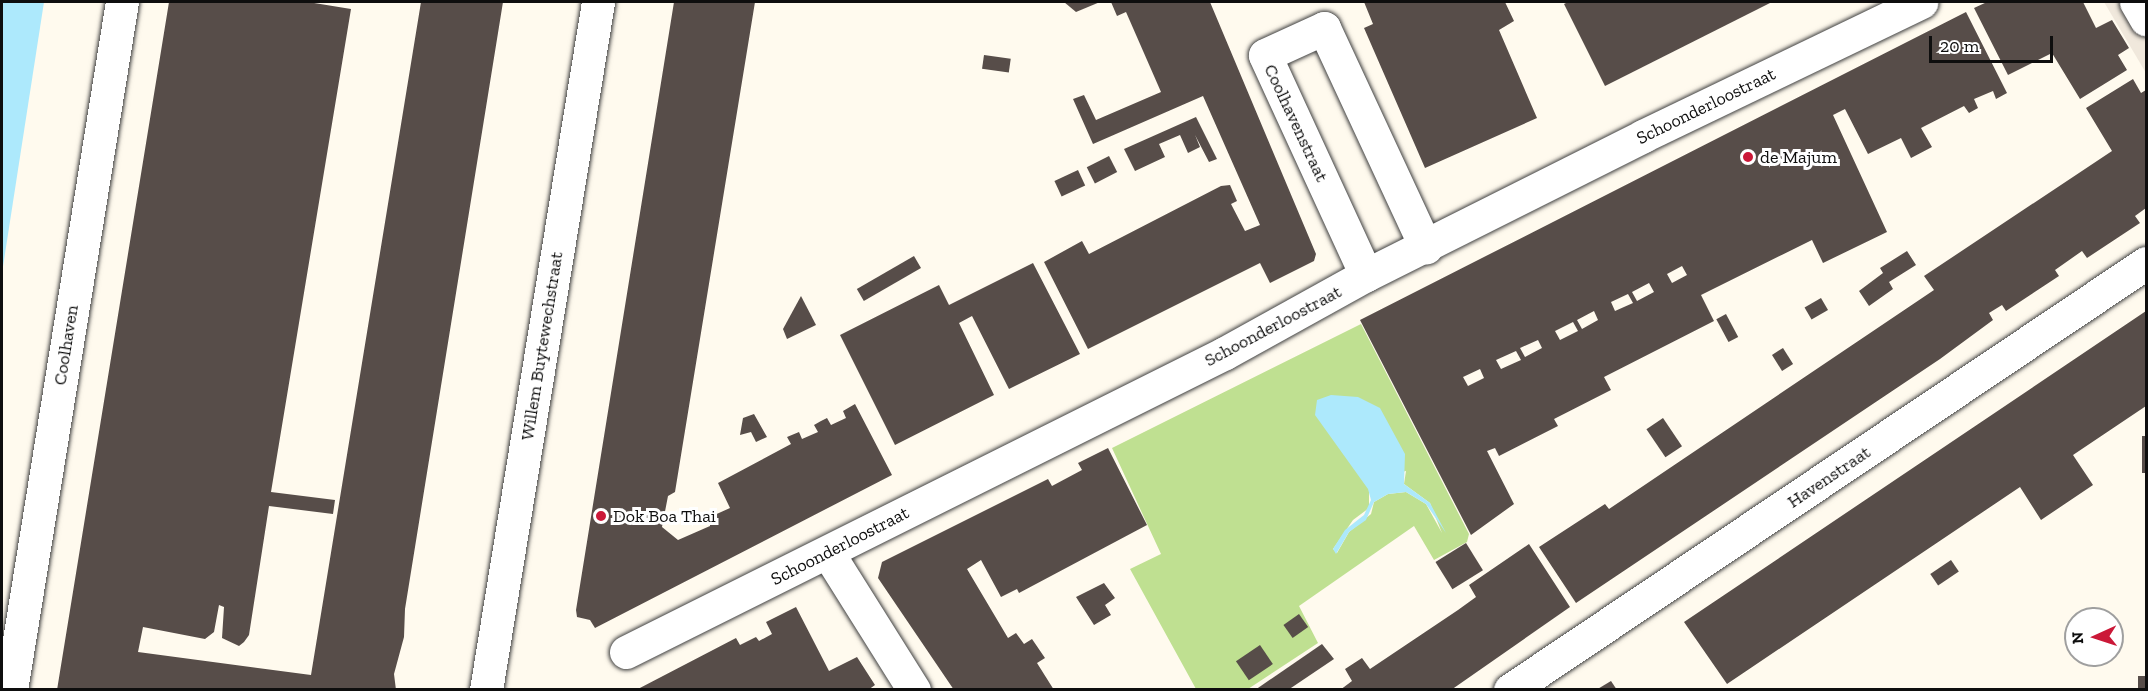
<!DOCTYPE html>
<html>
<head>
<meta charset="utf-8">
<style>
  body { margin:0 }
  #map { position:relative; width:2148px; height:691px; overflow:hidden; background:#fffaee; font-family:"Zilla Slab",serif }
  div>[style] { position:absolute }
  [style*='--x'] { left:calc(var(--x)*1px); top:calc(var(--y)*1px); width:calc(var(--w)*1px); rotate:calc(var(--a)*1deg) }
  .forest>* { inset:0; background:#bfe091 }
  .plaza>* { inset:0; background:#f0e8dc }
  .water>* { inset:0; background:#ade9fc }
  .building>* { inset:0; background:#574d49; transform-origin:0 0 }
  .roads { filter:drop-shadow(0 0 2px #414141) drop-shadow(0 0 2px #414141) }
  .minor>* { height:33px; margin:-16.5px; padding:0 16.5px; transform-origin:16.5px; border-radius:16.5px; background:#fff }
  .dots>* { width:16px; height:16px; translate:-50% -50%; box-sizing:border-box; border:3px solid #fff; border-radius:50% }
  span { translate:-50% -50%; white-space:nowrap; text-align:center; line-height:1.15; -webkit-text-stroke:6px #fff; paint-order:stroke }
  .street-label { font-size:18px; color:#0e0e0e }
  .poi-label { font-size:18px; color:#0e0e0e }
  .left { translate:0 -50%; text-align:left }
  .frame { position:absolute; inset:0; border:3px solid #0e0e0e; pointer-events:none }
  .north { position:absolute; left:2064px; top:607px; width:60px; height:60px; box-sizing:border-box; background:#fff; border:2px solid #9f9f9f; border-radius:50%; rotate:267deg; font-size:16px; font-weight:700; line-height:24px; text-align:center; color:#0e0e0e }
  .north::after { content:''; display:block; margin:auto; width:21px; height:27px; background:#cb1838; clip-path:polygon(50% 0,100% 100%,50% 72%,0 100%) }
  .scale { position:absolute; left:1929px; top:36px; width:124px; height:27px; box-sizing:border-box; border:3px solid #0e0e0e; border-top:0; padding-left:8px; font-size:18px; line-height:21px; white-space:nowrap; color:#0e0e0e; -webkit-text-stroke:4px #fff; paint-order:stroke }
</style>
</head>
<body>
<div id="map">
  <div class="forest">
    <i style="clip-path:polygon(evenodd,1361px 324px,1469px 534px,1467px 542px,1434px 560px,1414px 526px,1299px 606px,1318px 643px,1248px 689px,1196px 689px,1130px 569px,1161px 554px,1112px 448px,1361px 324px,1406px 471px,1404px 484px,1430px 503px,1442px 533px,1426px 504px,1406px 492px,1388px 494px,1374px 502px,1371px 514px,1349px 532px,1337px 553px,1333px 549px,1353px 520px,1369px 508px,1369px 489px,1363px 481px,1406px 471px)"></i>
  </div>
  <div class="plaza">
    <i style="clip-path:polygon(2104px 2px,2146px 2px,2146px 73px)"></i>
  </div>
  <div class="water">
    <i style="clip-path:polygon(2px 2px,44px 2px,2px 273px)"></i>
    <i style="clip-path:polygon(1331px 395px,1358px 397px,1380px 408px,1405px 454px,1404px 484px,1430px 503px,1446px 533px,1426px 504px,1406px 492px,1388px 494px,1374px 502px,1366px 520px,1349px 532px,1336px 554px,1333px 549px,1345px 530px,1364px 515px,1371px 500px,1368px 489px,1315px 415px,1317px 400px)"></i>
  </div>
  <div class="building">
    <i style="clip-path:polygon(169px 2px,308px 2px,351px 9px,271px 492px,335px 500px,333px 514px,269px 506px,249px 635px,244px 642px,239px 646px,222px 638px,224px 607px,219px 605px,214px 632px,205px 639px,143px 627px,138px 652px,311px 675px,421px 2px,503px 2px,405px 609px,404px 637px,394px 674px,396px 690px,57px 690px)"></i>
    <i style="clip-path:polygon(674px 2px,755px 2px,675px 492px,668px 496px,662px 527px,678px 540px,710px 526px,710px 517px,730px 508px,718px 483px,791px 444px,787px 437px,799px 432px,802px 439px,818px 432px,814px 425px,821px 421px,827px 418px,831px 425px,846px 418px,843px 411px,855px 404px,892px 475px,595px 628px,590px 620px,577px 617px,576px 610px)"></i>
    <i style="clip-path:polygon(1064px 2px,1100px 2px,1076px 12px)"></i>
    <i style="clip-path:polygon(1111px 2px,1210px 2px,1316px 254px,1314px 261px,1270px 283px,1260px 263px,1088px 349px,1044px 262px,1082px 241px,1089px 254px,1221px 186px,1230px 185px,1237px 201px,1231px 204px,1245px 231px,1260px 225px,1203px 96px,1093px 144px,1073px 99px,1084px 95px,1096px 120px,1161px 92px,1126px 12px,1117px 16px)"></i>
    <i style="clip-path:polygon(1364px 2px,1505px 2px,1514px 21px,1499px 30px,1537px 118px,1425px 168px,1364px 28px,1373px 24px)"></i>
    <i style="clip-path:polygon(1568px 2px,1772px 2px,1605px 86px,1564px 4px)"></i>
    <i style="clip-path:polygon(1987px 2px,2083px 2px,2096px 28px,2112px 20px,2129px 48px,2118px 55px,2127px 70px,2080px 99px,2052px 53px,2008px 75px,1974px 8px)"></i>
    <i style="clip-path:polygon(evenodd,1966px 12px,2007px 93px,1996px 99px,1993px 91px,1974px 99px,1978px 108px,1969px 113px,1964px 106px,1921px 128px,1932px 147px,1911px 158px,1901px 138px,1868px 154px,1845px 109px,1833px 115px,1887px 232px,1823px 263px,1812px 240px,1701px 295px,1714px 321px,1604px 377px,1611px 390px,1554px 419px,1558px 426px,1499px 456px,1495px 448px,1487px 451px,1514px 504px,1471px 535px,1360px 320px,1966px 12px,1682px 266px,1687px 275px,1672px 283px,1667px 274px,1682px 266px,1966px 12px,1649px 283px,1654px 292px,1637px 301px,1632px 292px,1649px 283px,1966px 12px,1628px 294px,1633px 303px,1615px 311px,1611px 302px,1628px 294px,1966px 12px,1594px 311px,1598px 320px,1582px 329px,1577px 320px,1594px 311px,1966px 12px,1573px 322px,1578px 331px,1560px 340px,1555px 331px,1573px 322px,1966px 12px,1538px 340px,1542px 348px,1525px 357px,1520px 348px,1538px 340px,1966px 12px,1516px 351px,1521px 360px,1501px 369px,1496px 360px,1516px 351px,1966px 12px,1480px 369px,1484px 378px,1468px 386px,1463px 377px,1480px 369px)"></i>
    <i style="left:984px;top:55px;width:27px;height:14px;rotate:8deg"></i>
    <i style="clip-path:polygon(2133px 79px,2141px 93px,2146px 90px,2146px 208px,2135px 216px,2140px 223px,2087px 258px,2082px 251px,2055px 270px,2059px 276px,2006px 311px,2002px 305px,1989px 313px,1993px 320px,1940px 359px,1576px 603px,1539px 547px,1605px 504px,1609px 509px,1934px 290px,1924px 276px,2112px 151px,2086px 108px)"></i>
    <i style="clip-path:polygon(1196px 117px,1217px 159px,1209px 162px,1195px 135px,1200px 147px,1188px 153px,1180px 135px,1159px 144px,1165px 157px,1135px 171px,1124px 149px)"></i>
    <i style="left:1109px;top:156px;width:18px;height:25px;rotate:63deg"></i>
    <i style="left:1078px;top:170px;width:17px;height:26px;rotate:65deg"></i>
    <i style="clip-path:polygon(1907px 251px,1916px 265px,1889px 282px,1893px 289px,1869px 306px,1859px 291px,1883px 273px,1880px 268px)"></i>
    <i style="left:914px;top:256px;width:14px;height:66px;rotate:60deg"></i>
    <i style="clip-path:polygon(1033px 263px,1080px 354px,1009px 389px,972px 316px,959px 323px,994px 395px,895px 445px,840px 335px,939px 285px,949px 305px)"></i>
    <i style="clip-path:polygon(801px 296px,816px 325px,787px 339px,783px 329px)"></i>
    <i style="left:1821px;top:298px;width:14px;height:19px;rotate:60deg"></i>
    <i style="clip-path:polygon(2146px 311px,2146px 406px,2073px 455px,2093px 485px,2041px 520px,2020px 487px,1727px 684px,1684px 622px)"></i>
    <i style="left:1726px;top:314px;width:26px;height:11px;rotate:62deg"></i>
    <i style="left:1783px;top:348px;width:19px;height:13px;rotate:58deg"></i>
    <i style="clip-path:polygon(754px 414px,767px 437px,756px 442px,751px 432px,740px 435px,743px 418px)"></i>
    <i style="left:1663px;top:418px;width:34px;height:20px;rotate:56deg"></i>
    <i style="left:2146px;top:436px;width:37px;height:4px;rotate:90deg"></i>
    <i style="clip-path:polygon(1108px 448px,1147px 525px,1019px 593px,1017px 589px,1001px 597px,981px 560px,967px 569px,1008px 638px,1016px 633px,1024px 644px,1032px 639px,1045px 658px,1037px 663px,1054px 690px,954px 690px,878px 578px,882px 562px,1048px 479px,1052px 486px,1082px 470px,1078px 463px)"></i>
    <i style="left:1466px;top:543px;width:32px;height:36px;rotate:58deg"></i>
    <i style="clip-path:polygon(1529px 544px,1570px 607px,1451px 690px,1340px 690px,1352px 681px,1345px 669px,1362px 658px,1370px 669px,1458px 610px,1476px 597px,1469px 585px)"></i>
    <i style="left:1951px;top:560px;width:14px;height:25px;rotate:56deg"></i>
    <i style="clip-path:polygon(1104px 583px,1115px 598px,1105px 605px,1111px 615px,1094px 625px,1076px 597px)"></i>
    <i style="clip-path:polygon(796px 607px,829px 671px,857px 657px,875px 685px,868px 690px,636px 690px,736px 638px,740px 645px,756px 637px,759px 641px,772px 634px,766px 622px)"></i>
    <i style="left:1299px;top:614px;width:16px;height:19px;rotate:55deg"></i>
    <i style="clip-path:polygon(1322px 644px,1334px 659px,1288px 690px,1255px 690px)"></i>
    <i style="left:1260px;top:645px;width:23px;height:29px;rotate:56deg"></i>
    <i style="left:2138px;top:676px;width:8px;height:14px"></i>
    <i style="clip-path:polygon(1611px 681px,1617px 690px,1596px 690px)"></i>
  </div>
  <div class="roads">
    <div class="minor">
      <i style="--x:2136;--y:2;--w:20;--a:60"></i>
      <i style="--x:1366;--y:275;--w:242;--a:-114.7"></i>
      <i style="--x:1265;--y:55;--w:65;--a:-24.6"></i>
      <i style="--x:1324;--y:28;--w:242;--a:65.1"></i>
      <i style="--x:828;--y:553;--w:162;--a:57.9"></i>
      <i style="--x:626;--y:652;--w:669;--a:-26.53"></i>
      <i style="--x:1225;--y:353;--w:161;--a:-29"></i>
      <i style="--x:1366;--y:275;--w:310;--a:-26.6"></i>
      <i style="--x:1643;--y:136;--w:309;--a:-25.7"></i>
      <i style="--x:11;--y:690;--w:697;--a:-80.84"></i>
      <i style="--x:486;--y:690;--w:697;--a:-80.75"></i>
      <i style="--x:1510;--y:690;--w:766;--a:-33.88"></i>
    </div>
  </div>
  <div class="dots">
    <i style="left:1748px;top:157px;background:#cb1838"></i>
    <i style="left:601px;top:516px;background:#cb1838"></i>
  </div>
  <div class="street-label">
    <span style="left:1706px;top:106px;rotate:-26deg">Schoonderloostraat</span>
    <span style="left:1296px;top:123px;rotate:65deg">Coolhavenstraat</span>
    <span style="left:1273px;top:326px;rotate:-28deg">Schoonderloostraat</span>
    <span style="left:66px;top:345px;rotate:-81deg">Coolhaven</span>
    <span style="left:542px;top:346px;rotate:-81deg">Willem Buytewechstraat</span>
    <span style="left:1829px;top:477px;rotate:-34deg">Havenstraat</span>
    <span style="left:840px;top:546px;rotate:-27deg">Schoonderloostraat</span>
  </div>
  <div class="poi-label">
    <span class="left" style="left:1760px;top:157px">de Majum</span>
    <span class="left" style="left:613px;top:516px">Dok Boa Thai</span>
  </div>
  <div class="frame"></div>
  <div class="north">N</div>
  <div class="scale">20 m</div>
</div>
</body>
</html>
